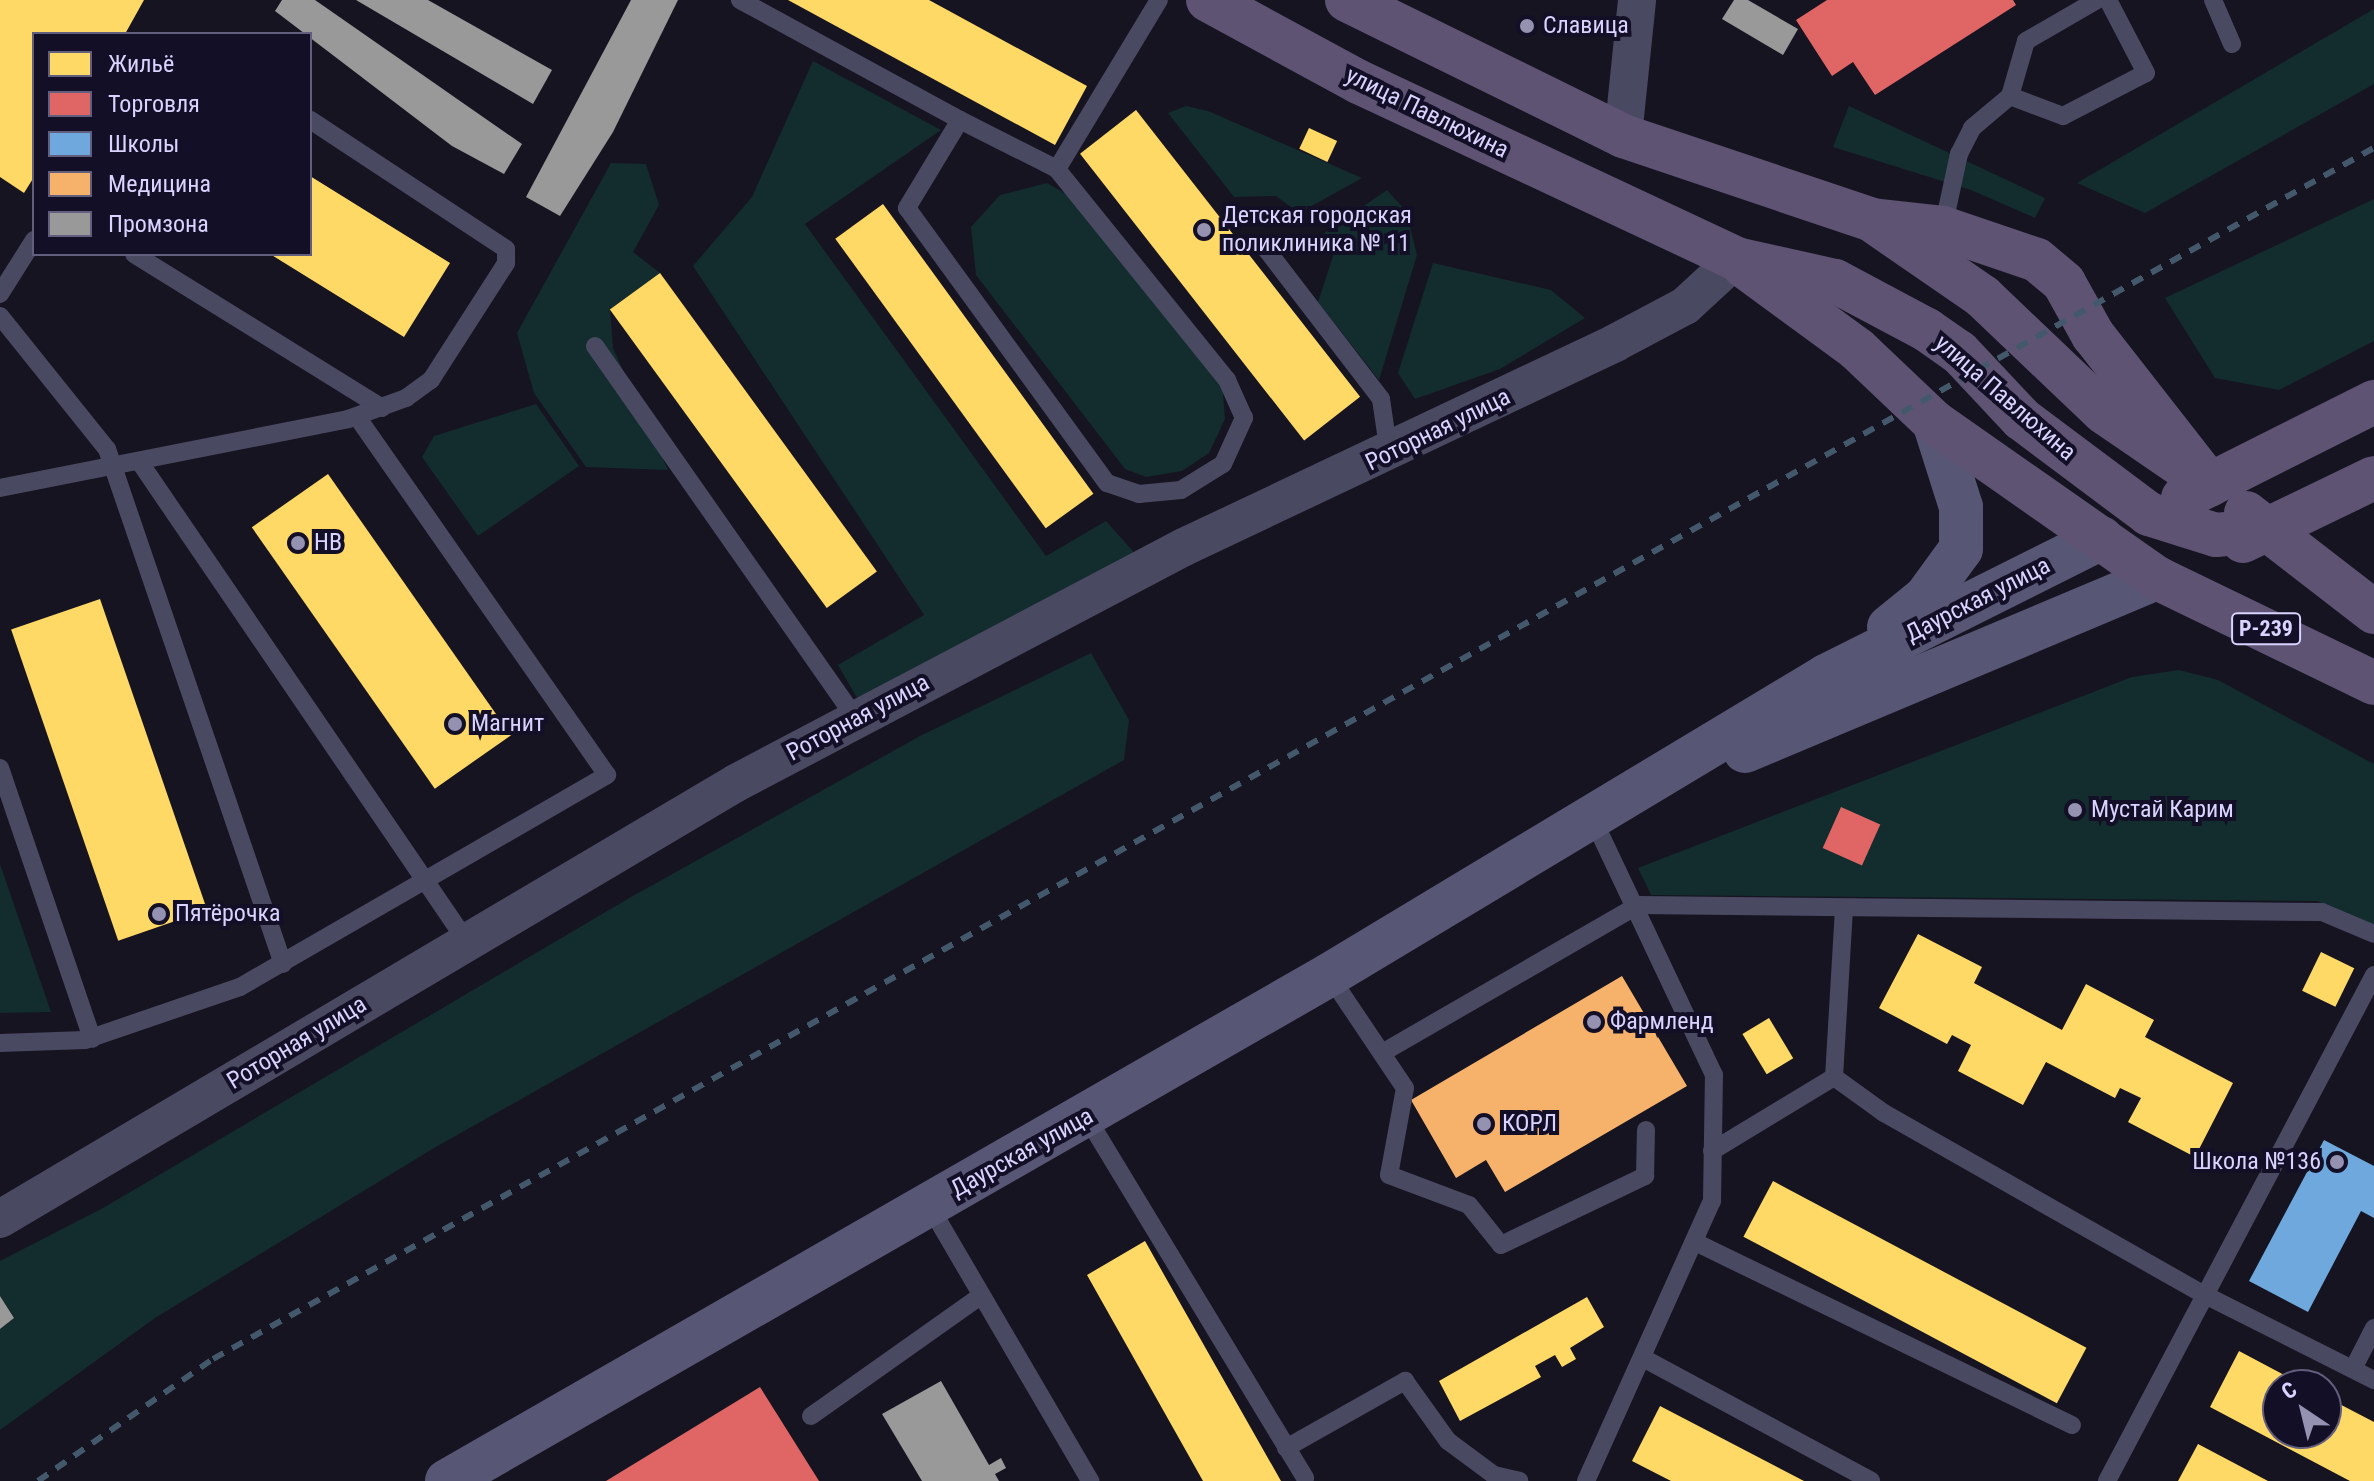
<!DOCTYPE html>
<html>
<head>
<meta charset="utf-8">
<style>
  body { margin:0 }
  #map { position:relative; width:2374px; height:1481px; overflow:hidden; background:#161421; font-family:"Roboto Condensed",sans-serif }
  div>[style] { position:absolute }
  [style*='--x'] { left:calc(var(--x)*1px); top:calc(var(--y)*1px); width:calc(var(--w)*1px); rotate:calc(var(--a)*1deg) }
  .green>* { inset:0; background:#132c2d }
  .homes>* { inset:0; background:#ffd966; transform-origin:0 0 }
  .shops>* { inset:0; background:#e06666; transform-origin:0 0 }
  .schools>* { inset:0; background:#6fa8dc }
  .health>* { inset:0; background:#f6b26b }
  .industry>* { inset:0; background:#999 }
  .lane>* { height:18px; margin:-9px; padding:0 9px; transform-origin:9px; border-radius:9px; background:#4a4962 }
  .street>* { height:38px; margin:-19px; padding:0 19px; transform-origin:19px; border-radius:19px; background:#4a4962 }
  .secondary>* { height:44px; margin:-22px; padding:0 22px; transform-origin:22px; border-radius:22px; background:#575674 }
  .primary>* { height:44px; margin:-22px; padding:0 22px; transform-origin:22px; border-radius:22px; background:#5e5373 }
  .rail>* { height:6px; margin-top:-3px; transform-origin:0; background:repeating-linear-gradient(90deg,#43596b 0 12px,transparent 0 22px) }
  .dots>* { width:22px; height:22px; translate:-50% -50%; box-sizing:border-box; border:4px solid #130f26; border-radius:50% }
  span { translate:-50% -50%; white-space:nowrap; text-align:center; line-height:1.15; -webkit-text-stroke:8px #130f26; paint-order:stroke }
  .shield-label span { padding:2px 6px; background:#130f26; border:2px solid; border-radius:6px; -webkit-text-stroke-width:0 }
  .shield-label { font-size:22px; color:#d9d4ff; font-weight:700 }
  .poi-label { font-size:24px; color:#d9d4ff }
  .left { translate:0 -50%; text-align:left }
  .right { translate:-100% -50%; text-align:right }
  .street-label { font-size:24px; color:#d9d4ff }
  .legend { position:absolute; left:32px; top:32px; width:280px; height:224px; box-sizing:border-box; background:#130f26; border:2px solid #625e7d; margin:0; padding:10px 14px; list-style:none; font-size:24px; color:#d9d4ff }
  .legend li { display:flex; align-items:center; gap:16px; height:40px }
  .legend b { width:40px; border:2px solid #625e7d }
  .north { position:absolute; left:2262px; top:1369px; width:80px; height:80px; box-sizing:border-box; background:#130f26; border:2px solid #625e7d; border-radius:50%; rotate:325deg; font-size:22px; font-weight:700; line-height:32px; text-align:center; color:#d9d4ff }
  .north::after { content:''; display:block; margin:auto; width:28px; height:36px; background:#9591b1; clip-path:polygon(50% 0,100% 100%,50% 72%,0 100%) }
</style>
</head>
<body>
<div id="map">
  <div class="green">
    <i style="clip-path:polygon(2374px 9px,2374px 84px,2145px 213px,2077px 183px)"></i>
    <i style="clip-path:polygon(813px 61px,941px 130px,805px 224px,1046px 556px,1106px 521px,1139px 558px,861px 705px,838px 665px,924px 615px,693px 266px,752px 197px)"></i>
    <i style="clip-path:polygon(1186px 106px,1208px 111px,1362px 178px,1299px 213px,1276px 196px,1234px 197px,1168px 113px)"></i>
    <i style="clip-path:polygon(1849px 106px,2045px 198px,2035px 218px,1971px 190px,1833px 147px)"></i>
    <i style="clip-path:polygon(611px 163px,646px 164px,659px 205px,633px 252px,660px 273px,610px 309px,613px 348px,668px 470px,586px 467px,534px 393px,517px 333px)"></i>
    <i style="clip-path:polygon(1047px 183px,1085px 205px,1222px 382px,1225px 419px,1209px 453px,1182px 471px,1146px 477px,1125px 469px,976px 275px,971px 227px,1000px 195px)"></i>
    <i style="clip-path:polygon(1387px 190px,1406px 211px,1417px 255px,1379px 380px,1318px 302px,1333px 256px,1320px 236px)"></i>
    <i style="clip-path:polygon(2374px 199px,2374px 341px,2279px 390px,2215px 378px,2165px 298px)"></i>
    <i style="clip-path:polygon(1433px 263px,1551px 290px,1585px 318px,1500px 369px,1415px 399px,1398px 373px)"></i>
    <i style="clip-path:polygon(536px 404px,579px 466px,478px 536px,422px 457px,434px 436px)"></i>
    <i style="clip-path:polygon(1091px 653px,1129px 720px,1124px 760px,434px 1148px,155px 1318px,0 1430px,0 1329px,14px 1318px,0 1296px,0 1261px,103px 1208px,631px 897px,920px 736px)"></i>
    <i style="clip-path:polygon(2179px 670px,2218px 680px,2374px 764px,2374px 926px,2317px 901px,1651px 895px,1638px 868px,2132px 677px)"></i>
    <i style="clip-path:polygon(0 864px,51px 1012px,0 1013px)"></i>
  </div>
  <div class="homes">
    <i style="clip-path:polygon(0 0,144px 0,125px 34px,34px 34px,34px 177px,24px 193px,0 177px)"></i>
    <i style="clip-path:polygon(788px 0,929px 0,1087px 86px,1055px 145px)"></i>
    <i style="left:1136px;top:110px;width:364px;height:71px;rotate:52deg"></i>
    <i style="left:1309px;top:128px;width:31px;height:23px;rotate:25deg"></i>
    <i style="clip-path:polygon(310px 176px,450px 263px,404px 337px,270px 254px,310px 254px)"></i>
    <i style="left:883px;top:204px;width:358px;height:59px;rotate:54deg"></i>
    <i style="left:660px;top:273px;width:369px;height:62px;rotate:54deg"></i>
    <i style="left:328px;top:474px;width:319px;height:93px;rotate:55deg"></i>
    <i style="left:100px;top:599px;width:329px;height:94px;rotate:71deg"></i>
    <i style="clip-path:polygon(1918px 934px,1982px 967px,1974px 983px,2062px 1030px,2086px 984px,2154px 1020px,2145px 1037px,2233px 1083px,2195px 1157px,2128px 1122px,2141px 1098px,2120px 1088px,2115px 1098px,2046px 1062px,2023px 1105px,1958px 1071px,1971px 1045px,1952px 1035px,1947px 1044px,1879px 1008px)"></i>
    <i style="left:2321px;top:952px;width:37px;height:43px;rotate:26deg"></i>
    <i style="left:1769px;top:1018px;width:47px;height:31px;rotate:59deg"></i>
    <i style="left:1773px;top:1181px;width:355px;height:63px;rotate:28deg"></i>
    <i style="clip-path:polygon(1145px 1241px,1167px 1280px,1281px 1481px,1203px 1481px,1087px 1275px)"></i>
    <i style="clip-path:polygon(1587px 1297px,1604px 1327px,1570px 1348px,1576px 1359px,1562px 1367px,1555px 1355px,1535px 1366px,1541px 1377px,1460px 1421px,1439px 1381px)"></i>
    <i style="clip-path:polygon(2239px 1351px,2303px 1385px,2278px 1385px,2278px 1433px,2326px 1433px,2326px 1397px,2374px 1422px,2374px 1481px,2350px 1481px,2210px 1407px)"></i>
    <i style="clip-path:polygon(1660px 1406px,1710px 1432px,1804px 1481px,1671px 1481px,1632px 1461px)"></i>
    <i style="clip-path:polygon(2198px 1444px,2234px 1463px,2268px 1481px,2178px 1481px)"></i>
  </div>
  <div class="shops">
    <i style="clip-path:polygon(1827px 0,2013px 0,2016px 5px,1875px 95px,1853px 62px,1832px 76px,1796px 20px)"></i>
    <i style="left:1841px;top:807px;width:43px;height:45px;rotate:24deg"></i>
    <i style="clip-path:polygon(760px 1387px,819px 1481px,606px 1481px)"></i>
  </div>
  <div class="schools">
    <i style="clip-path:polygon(2324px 1140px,2374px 1166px,2374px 1218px,2361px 1211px,2308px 1312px,2249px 1281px)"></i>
  </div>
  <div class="health">
    <i style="clip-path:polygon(1622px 976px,1687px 1086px,1505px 1192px,1486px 1160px,1456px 1178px,1411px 1100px)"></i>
  </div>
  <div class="industry">
    <i style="clip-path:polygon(282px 0,315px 0,522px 144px,504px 174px,452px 146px,275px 11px)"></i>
    <i style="clip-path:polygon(356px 0,428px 0,552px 70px,533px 104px)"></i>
    <i style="clip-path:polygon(631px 0,678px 0,613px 132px,560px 216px,526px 197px)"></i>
    <i style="clip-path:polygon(1734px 0,1748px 0,1798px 29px,1783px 55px,1722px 19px)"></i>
    <i style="clip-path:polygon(0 1296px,14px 1318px,0 1329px)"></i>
    <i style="clip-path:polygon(941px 1381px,989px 1465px,1001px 1458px,1006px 1468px,995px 1474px,999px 1481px,922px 1481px,882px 1414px)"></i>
  </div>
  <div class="lane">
    <i style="--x:740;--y:0;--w:251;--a:28.6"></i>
    <i style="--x:960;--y:120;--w:103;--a:121.1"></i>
    <i style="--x:907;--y:208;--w:340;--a:54"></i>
    <i style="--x:1107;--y:483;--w:34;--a:19"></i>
    <i style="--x:1139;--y:494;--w:42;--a:-5.4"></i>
    <i style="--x:1181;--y:490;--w:49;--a:-31.8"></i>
    <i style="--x:1223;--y:464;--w:51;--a:-65.5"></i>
    <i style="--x:1244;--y:418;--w:42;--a:-114.1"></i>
    <i style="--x:1227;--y:380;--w:271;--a:-128.9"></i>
    <i style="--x:1057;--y:169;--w:109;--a:-153.2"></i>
    <i style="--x:2213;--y:0;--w:48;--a:66.6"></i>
    <i style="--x:2010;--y:96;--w:57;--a:20.7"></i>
    <i style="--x:2063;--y:116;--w:93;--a:-27.4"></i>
    <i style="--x:2146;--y:73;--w:82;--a:-117.5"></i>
    <i style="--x:1057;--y:169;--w:197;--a:-58.9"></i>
    <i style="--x:1943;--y:228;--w:76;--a:-77.8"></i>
    <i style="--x:1959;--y:154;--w:29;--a:-63"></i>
    <i style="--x:1972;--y:128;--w:50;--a:-40.1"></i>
    <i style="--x:2010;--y:96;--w:57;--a:-73.8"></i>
    <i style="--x:2026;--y:41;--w:82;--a:-30"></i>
    <i style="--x:1266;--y:249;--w:189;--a:52.5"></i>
    <i style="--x:1381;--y:399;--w:56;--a:81.7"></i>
    <i style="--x:134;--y:254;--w:292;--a:31.8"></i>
    <i style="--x:0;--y:294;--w:64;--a:-57.8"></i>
    <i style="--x:0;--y:316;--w:171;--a:51.2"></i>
    <i style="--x:107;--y:449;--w:544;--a:71.13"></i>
    <i style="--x:595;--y:346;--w:455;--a:55"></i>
    <i style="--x:139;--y:461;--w:582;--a:55.71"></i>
    <i style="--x:0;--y:488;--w:355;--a:-11.2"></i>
    <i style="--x:348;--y:419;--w:62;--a:-19.9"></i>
    <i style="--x:406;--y:398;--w:31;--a:-36"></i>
    <i style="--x:431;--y:380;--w:139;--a:-57.3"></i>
    <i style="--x:506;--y:263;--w:14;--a:-90"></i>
    <i style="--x:506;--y:249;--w:235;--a:-146.6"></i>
    <i style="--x:0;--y:768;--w:286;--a:71.2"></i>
    <i style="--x:1329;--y:975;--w:136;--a:56.1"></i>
    <i style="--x:1405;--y:1088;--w:88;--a:100.4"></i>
    <i style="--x:1389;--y:1175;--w:85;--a:20.6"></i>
    <i style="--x:1469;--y:1205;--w:51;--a:51.3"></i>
    <i style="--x:1501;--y:1245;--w:160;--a:-25.6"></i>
    <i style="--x:1645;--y:1176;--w:46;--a:-88.8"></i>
    <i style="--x:0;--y:1043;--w:85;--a:-2"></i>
    <i style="--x:85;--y:1040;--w:164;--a:-18.9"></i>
    <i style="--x:240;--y:987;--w:424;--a:-30"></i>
    <i style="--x:607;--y:775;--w:437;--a:-124.9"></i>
    <i style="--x:1382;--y:1053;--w:296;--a:-30"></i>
    <i style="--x:1638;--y:905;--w:684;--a:0.59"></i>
    <i style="--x:2322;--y:912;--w:56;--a:22.9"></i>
    <i style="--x:1834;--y:1077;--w:169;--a:-86.6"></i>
    <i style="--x:1086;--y:1116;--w:423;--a:58.8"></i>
    <i style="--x:1712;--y:1151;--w:143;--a:-31.2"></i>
    <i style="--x:1834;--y:1077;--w:62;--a:35.8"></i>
    <i style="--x:1884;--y:1113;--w:365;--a:29.6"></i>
    <i style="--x:2201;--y:1293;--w:194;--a:26.7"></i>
    <i style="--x:929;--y:1205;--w:320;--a:59.7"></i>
    <i style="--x:1695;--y:1242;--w:419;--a:25.9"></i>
    <i style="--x:1643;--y:1358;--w:259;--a:28.3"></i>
    <i style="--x:2353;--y:1369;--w:46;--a:-62.9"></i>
    <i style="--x:811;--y:1416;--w:209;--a:-35.3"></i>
    <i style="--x:1286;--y:1448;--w:137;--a:-29.4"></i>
    <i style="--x:1405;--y:1381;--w:74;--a:54.4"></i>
    <i style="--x:1448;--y:1441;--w:57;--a:36.5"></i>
    <i style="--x:1494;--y:1475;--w:26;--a:13"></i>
    <i style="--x:1586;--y:1481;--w:307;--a:-65.8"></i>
    <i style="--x:1712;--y:1201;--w:126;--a:-89.1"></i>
    <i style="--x:1714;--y:1075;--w:288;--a:-115.3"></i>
    <i style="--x:2107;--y:1481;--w:572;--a:-62.18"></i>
  </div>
  <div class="street">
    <i style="--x:1623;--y:136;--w:137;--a:-84.1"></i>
    <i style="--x:0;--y:1219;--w:855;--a:-30.64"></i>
    <i style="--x:736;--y:783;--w:506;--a:-27.78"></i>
    <i style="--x:1184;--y:547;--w:477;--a:-25.3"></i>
    <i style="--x:1615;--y:343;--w:79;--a:-27.9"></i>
    <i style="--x:1685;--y:306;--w:69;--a:-42.7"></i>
  </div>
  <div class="secondary">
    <i style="--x:1889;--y:627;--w:48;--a:-39"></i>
    <i style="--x:1926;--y:597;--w:59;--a:-53.9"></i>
    <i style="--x:1961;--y:549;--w:42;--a:-90"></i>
    <i style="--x:1961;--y:507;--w:89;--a:-107.6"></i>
    <i style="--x:1745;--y:751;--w:447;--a:-22.8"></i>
    <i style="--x:447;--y:1481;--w:1017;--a:-29.84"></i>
    <i style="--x:1329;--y:975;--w:580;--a:-31.03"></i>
    <i style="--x:1826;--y:676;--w:308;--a:-26.6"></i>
  </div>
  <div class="primary">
    <i style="--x:1208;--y:0;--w:172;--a:28.5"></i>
    <i style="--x:1359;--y:82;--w:416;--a:25.1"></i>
    <i style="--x:1736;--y:259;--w:101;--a:12.5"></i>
    <i style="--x:1835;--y:281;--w:104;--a:28"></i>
    <i style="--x:1927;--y:330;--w:39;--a:35"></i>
    <i style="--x:1959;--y:352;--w:92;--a:46.8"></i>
    <i style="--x:2022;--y:419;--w:159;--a:36.8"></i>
    <i style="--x:2149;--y:514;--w:70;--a:17.4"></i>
    <i style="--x:2216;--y:535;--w:52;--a:-5.5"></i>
    <i style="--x:1347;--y:0;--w:308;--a:26.2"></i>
    <i style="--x:1623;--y:136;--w:263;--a:18.6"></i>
    <i style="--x:1872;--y:220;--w:71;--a:6.4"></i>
    <i style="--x:1943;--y:228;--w:99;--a:18.8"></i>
    <i style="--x:2037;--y:260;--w:35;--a:40"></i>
    <i style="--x:2064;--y:283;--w:60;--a:60.9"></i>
    <i style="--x:2093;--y:335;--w:190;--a:52"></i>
    <i style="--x:1876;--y:223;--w:129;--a:34.6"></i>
    <i style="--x:1982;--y:296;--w:168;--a:43.6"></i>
    <i style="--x:2104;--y:412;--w:93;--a:34.5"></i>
    <i style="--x:1744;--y:266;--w:140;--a:36.3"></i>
    <i style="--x:1857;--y:349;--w:106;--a:43.5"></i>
    <i style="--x:1934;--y:422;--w:272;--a:35"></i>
    <i style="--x:2157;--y:578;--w:241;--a:25.8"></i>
    <i style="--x:2183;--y:498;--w:214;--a:-26.7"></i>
    <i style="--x:2246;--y:513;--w:162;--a:37.7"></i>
    <i style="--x:2243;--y:541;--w:145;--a:-25.7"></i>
  </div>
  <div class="rail">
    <i style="--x:38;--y:1481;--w:213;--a:-34.9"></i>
    <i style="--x:213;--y:1359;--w:2477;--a:-29.27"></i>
  </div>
  <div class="dots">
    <i style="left:1527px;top:26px;background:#9591b1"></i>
    <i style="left:1204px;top:230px;background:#9591b1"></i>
    <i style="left:298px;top:543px;background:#9591b1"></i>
    <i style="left:455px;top:724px;background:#9591b1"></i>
    <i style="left:2075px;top:810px;background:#9591b1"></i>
    <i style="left:159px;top:914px;background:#9591b1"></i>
    <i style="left:1594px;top:1022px;background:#9591b1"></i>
    <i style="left:1484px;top:1124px;background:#9591b1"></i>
    <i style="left:2337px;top:1162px;background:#9591b1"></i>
  </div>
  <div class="shield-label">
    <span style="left:2266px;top:629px">Р-239</span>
  </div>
  <div class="poi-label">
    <span class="left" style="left:1543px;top:26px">Славица</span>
    <span class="left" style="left:1222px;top:230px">Детская городская<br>поликлиника № 11</span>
    <span class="left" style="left:314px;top:543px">HB</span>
    <span class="left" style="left:471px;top:724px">Магнит</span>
    <span class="left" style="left:2091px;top:810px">Мустай Карим</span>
    <span class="left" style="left:175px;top:914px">Пятёрочка</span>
    <span class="left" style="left:1610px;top:1022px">Фармленд</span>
    <span class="left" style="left:1502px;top:1124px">КОРЛ</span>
    <span class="right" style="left:2321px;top:1162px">Школа №136</span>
  </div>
  <div class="street-label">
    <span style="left:1427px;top:113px;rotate:26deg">улица Павлюхина</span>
    <span style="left:2005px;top:398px;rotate:41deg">улица Павлюхина</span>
    <span style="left:1438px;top:430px;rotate:-26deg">Роторная улица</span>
    <span style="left:1978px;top:600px;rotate:-27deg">Даурская улица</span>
    <span style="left:858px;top:718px;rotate:-28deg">Роторная улица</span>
    <span style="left:297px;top:1043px;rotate:-31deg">Роторная улица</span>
    <span style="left:1022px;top:1153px;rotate:-29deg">Даурская улица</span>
  </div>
  <ul class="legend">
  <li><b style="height:22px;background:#ffd966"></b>Жильё</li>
  <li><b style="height:22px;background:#e06666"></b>Торговля</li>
  <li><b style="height:22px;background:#6fa8dc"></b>Школы</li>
  <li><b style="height:22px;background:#f6b26b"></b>Медицина</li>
  <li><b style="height:22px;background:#999"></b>Промзона</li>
  </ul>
  <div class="north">С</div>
</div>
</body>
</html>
